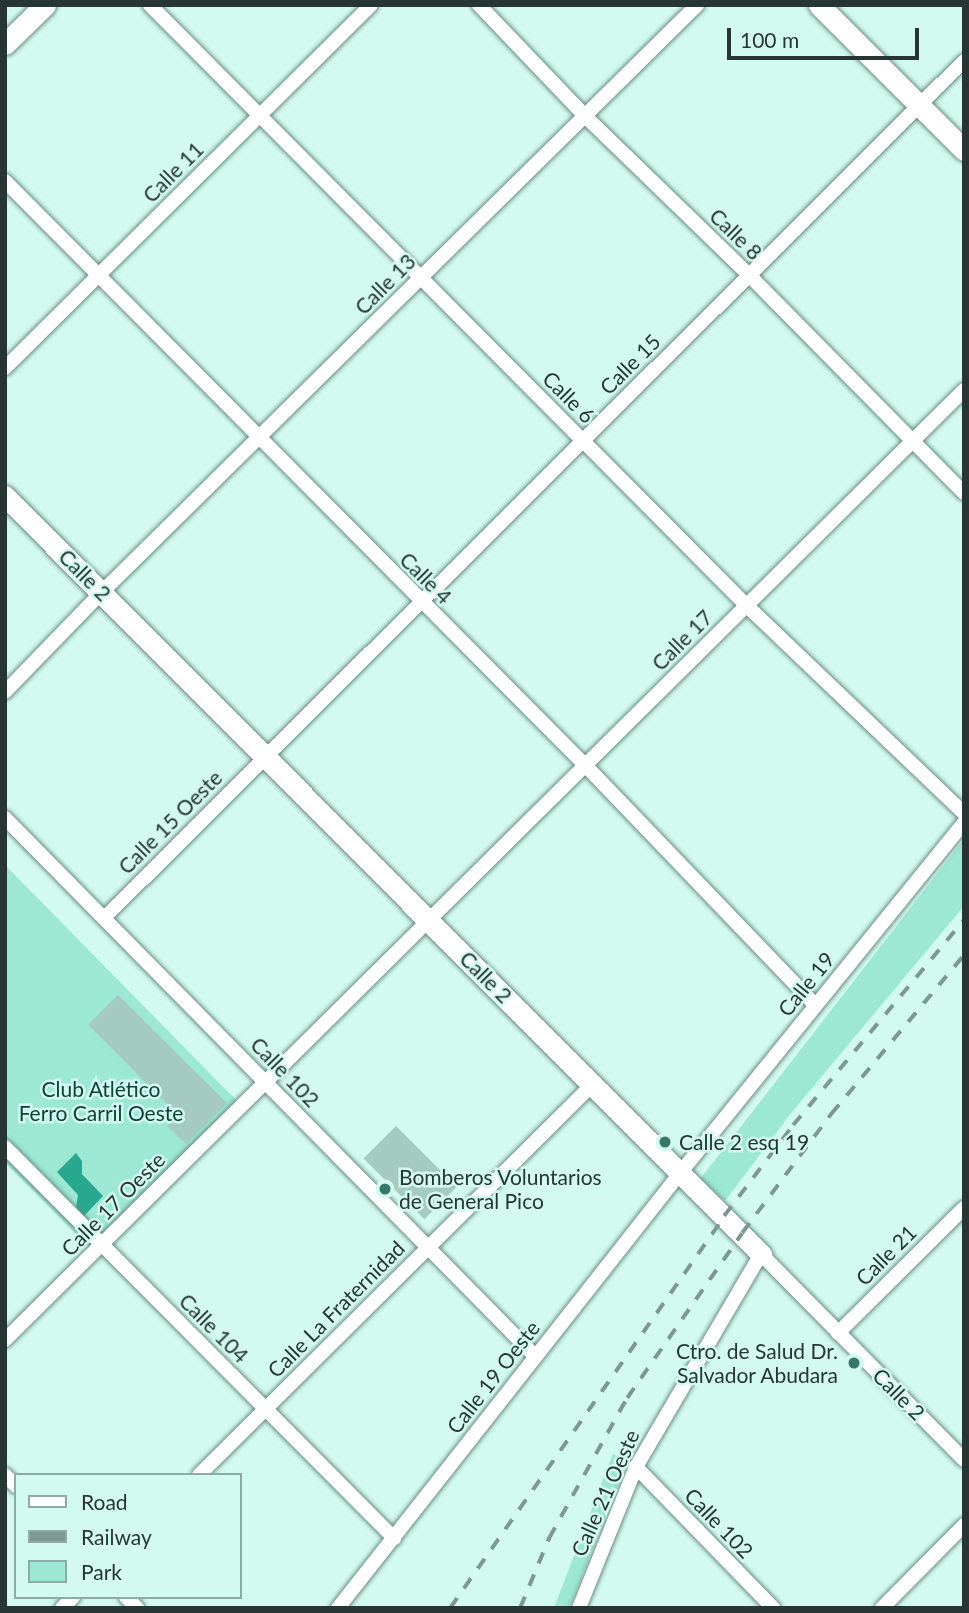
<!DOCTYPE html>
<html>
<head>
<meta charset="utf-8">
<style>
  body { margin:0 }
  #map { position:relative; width:969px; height:1613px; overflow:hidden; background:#d3faee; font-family:Lato,sans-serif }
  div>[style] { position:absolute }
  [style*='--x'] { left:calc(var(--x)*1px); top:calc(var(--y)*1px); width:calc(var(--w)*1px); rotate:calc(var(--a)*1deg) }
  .green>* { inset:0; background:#9ce8d3 }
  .water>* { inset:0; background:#28a98f }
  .building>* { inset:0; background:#a5cbc0; transform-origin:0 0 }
  .roads { filter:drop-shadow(0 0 2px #698c82) drop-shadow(0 0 2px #698c82) }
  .street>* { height:14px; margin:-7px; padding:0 7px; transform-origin:7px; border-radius:7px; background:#fff }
  .secondary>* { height:21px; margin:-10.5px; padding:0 10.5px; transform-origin:10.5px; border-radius:10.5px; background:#fff }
  .rail>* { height:3.5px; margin-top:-1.75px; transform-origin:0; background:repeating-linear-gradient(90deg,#7d9890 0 12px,transparent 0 24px) }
  .dots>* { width:19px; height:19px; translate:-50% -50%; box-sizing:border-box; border:4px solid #d3faee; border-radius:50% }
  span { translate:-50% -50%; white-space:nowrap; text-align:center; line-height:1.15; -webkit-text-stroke:5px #d3faee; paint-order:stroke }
  .street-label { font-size:21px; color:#273632 }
  .park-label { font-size:21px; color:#0d4237 }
  .poi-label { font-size:21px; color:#273632 }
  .left { translate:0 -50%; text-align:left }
  .right { translate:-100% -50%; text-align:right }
  .frame { position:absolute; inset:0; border:7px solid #273632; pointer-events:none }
  .legend { position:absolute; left:14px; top:1473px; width:228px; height:126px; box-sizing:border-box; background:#d3faee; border:2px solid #8eaca3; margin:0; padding:9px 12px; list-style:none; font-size:21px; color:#273632 }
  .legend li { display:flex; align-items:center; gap:14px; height:35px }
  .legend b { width:35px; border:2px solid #8eaca3 }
  .scale { position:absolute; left:727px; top:28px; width:192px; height:32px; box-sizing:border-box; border:4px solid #273632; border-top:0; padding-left:9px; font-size:21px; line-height:24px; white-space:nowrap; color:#273632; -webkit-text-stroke:5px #d3faee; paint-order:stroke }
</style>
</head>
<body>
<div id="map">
  <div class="green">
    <i style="clip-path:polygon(964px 839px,964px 906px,792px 1112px,725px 1201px,701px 1178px)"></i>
    <i style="clip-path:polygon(5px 865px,239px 1103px,90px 1248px,5px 1162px)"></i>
    <i style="clip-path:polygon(613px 1453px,626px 1465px,569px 1608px,554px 1608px)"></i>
  </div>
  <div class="water">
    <i style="clip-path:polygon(76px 1153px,82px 1161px,82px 1174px,103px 1196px,84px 1216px,76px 1207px,78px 1195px,57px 1172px)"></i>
  </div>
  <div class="building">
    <i style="clip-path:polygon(118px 995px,227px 1103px,186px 1144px,167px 1126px,178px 1115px,88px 1025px)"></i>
    <i style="left:396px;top:1126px;width:86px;height:46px;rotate:45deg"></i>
  </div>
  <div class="roads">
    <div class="street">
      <i style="--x:150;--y:5;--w:846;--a:45.19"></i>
      <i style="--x:746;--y:605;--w:301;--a:43.7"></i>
      <i style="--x:479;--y:5;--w:153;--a:46.3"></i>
      <i style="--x:585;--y:116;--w:228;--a:44.1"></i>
      <i style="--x:749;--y:275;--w:306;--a:45.4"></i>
      <i style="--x:5;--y:181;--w:823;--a:45.2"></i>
      <i style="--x:585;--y:765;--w:332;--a:46.2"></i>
      <i style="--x:5;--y:368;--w:515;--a:-44.76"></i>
      <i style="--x:5;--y:692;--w:139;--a:-45.9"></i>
      <i style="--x:102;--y:592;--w:836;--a:-44.61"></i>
      <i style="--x:5;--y:818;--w:755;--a:45.43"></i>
      <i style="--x:104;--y:918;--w:1214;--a:-44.9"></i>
      <i style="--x:5;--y:1147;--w:552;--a:45.15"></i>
      <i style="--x:838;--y:1333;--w:177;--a:-44.8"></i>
      <i style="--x:5;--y:1340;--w:1350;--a:-44.73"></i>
      <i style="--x:636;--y:1467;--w:197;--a:45.8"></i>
      <i style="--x:5;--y:1475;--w:16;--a:45"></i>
      <i style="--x:199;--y:1475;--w:555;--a:-44.78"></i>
      <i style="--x:126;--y:1597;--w:16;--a:45"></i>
      <i style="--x:62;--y:1608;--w:16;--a:-45"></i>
      <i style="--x:338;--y:1608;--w:555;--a:-51.81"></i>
      <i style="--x:681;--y:1172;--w:450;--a:-51"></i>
      <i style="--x:579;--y:1608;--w:152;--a:-68"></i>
      <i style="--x:636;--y:1467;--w:247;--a:-59.6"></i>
      <i style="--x:761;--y:1254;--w:289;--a:45.4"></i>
      <i style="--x:882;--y:1608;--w:117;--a:-45.3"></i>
    </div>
    <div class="secondary">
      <i style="--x:819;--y:5;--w:205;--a:45"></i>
      <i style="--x:5;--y:44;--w:56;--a:-44.3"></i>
      <i style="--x:5;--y:496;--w:1071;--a:45.08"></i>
    </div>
  </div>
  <div class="rail">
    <i style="--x:450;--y:1608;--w:478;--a:-55"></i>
    <i style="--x:724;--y:1216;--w:114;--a:-52.8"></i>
    <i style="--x:793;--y:1125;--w:267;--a:-50.2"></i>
    <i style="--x:520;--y:1608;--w:76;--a:-67.5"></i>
    <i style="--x:549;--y:1538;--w:160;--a:-60.9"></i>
    <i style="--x:627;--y:1398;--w:201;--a:-55.1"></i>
    <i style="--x:742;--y:1233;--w:149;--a:-53.2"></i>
    <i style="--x:831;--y:1114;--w:207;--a:-50.1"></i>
  </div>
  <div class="dots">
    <i style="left:665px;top:1142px;background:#367768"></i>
    <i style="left:385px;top:1189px;background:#367768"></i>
    <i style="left:854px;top:1363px;background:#367768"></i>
  </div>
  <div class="street-label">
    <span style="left:173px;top:172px;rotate:-45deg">Calle 11</span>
    <span style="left:736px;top:234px;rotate:44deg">Calle 8</span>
    <span style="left:385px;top:284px;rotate:-45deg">Calle 13</span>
    <span style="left:630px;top:364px;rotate:-45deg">Calle 15</span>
    <span style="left:569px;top:397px;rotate:45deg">Calle 6</span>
    <span style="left:85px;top:575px;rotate:45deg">Calle 2</span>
    <span style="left:426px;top:578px;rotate:45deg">Calle 4</span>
    <span style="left:682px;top:640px;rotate:-45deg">Calle 17</span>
    <span style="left:170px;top:822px;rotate:-45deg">Calle 15 Oeste</span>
    <span style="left:486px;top:977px;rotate:45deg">Calle 2</span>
    <span style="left:806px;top:984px;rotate:-51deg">Calle 19</span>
    <span style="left:285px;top:1072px;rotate:46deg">Calle 102</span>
    <span style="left:113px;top:1204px;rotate:-45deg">Calle 17 Oeste</span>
    <span style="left:886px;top:1255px;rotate:-45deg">Calle 21</span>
    <span style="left:336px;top:1309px;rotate:-45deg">Calle La Fraternidad</span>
    <span style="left:214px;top:1328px;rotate:45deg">Calle 104</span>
    <span style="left:493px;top:1377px;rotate:-52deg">Calle 19 Oeste</span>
    <span style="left:899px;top:1394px;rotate:45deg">Calle 2</span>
    <span style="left:605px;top:1493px;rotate:-66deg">Calle 21 Oeste</span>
    <span style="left:719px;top:1523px;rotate:46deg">Calle 102</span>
  </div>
  <div class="park-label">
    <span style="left:101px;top:1101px">Club Atlético<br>Ferro Carril Oeste</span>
  </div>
  <div class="poi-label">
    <span class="left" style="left:679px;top:1142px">Calle 2 esq 19</span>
    <span class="left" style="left:399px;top:1189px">Bomberos Voluntarios<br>de General Pico</span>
    <span class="right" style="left:838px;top:1363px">Ctro. de Salud Dr.<br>Salvador Abudara</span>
  </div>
  <div class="frame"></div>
  <ul class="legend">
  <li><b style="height:9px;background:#fff"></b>Road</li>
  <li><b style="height:9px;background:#7d9890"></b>Railway</li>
  <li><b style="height:19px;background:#9ce8d3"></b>Park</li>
  </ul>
  <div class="scale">100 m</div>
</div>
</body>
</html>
